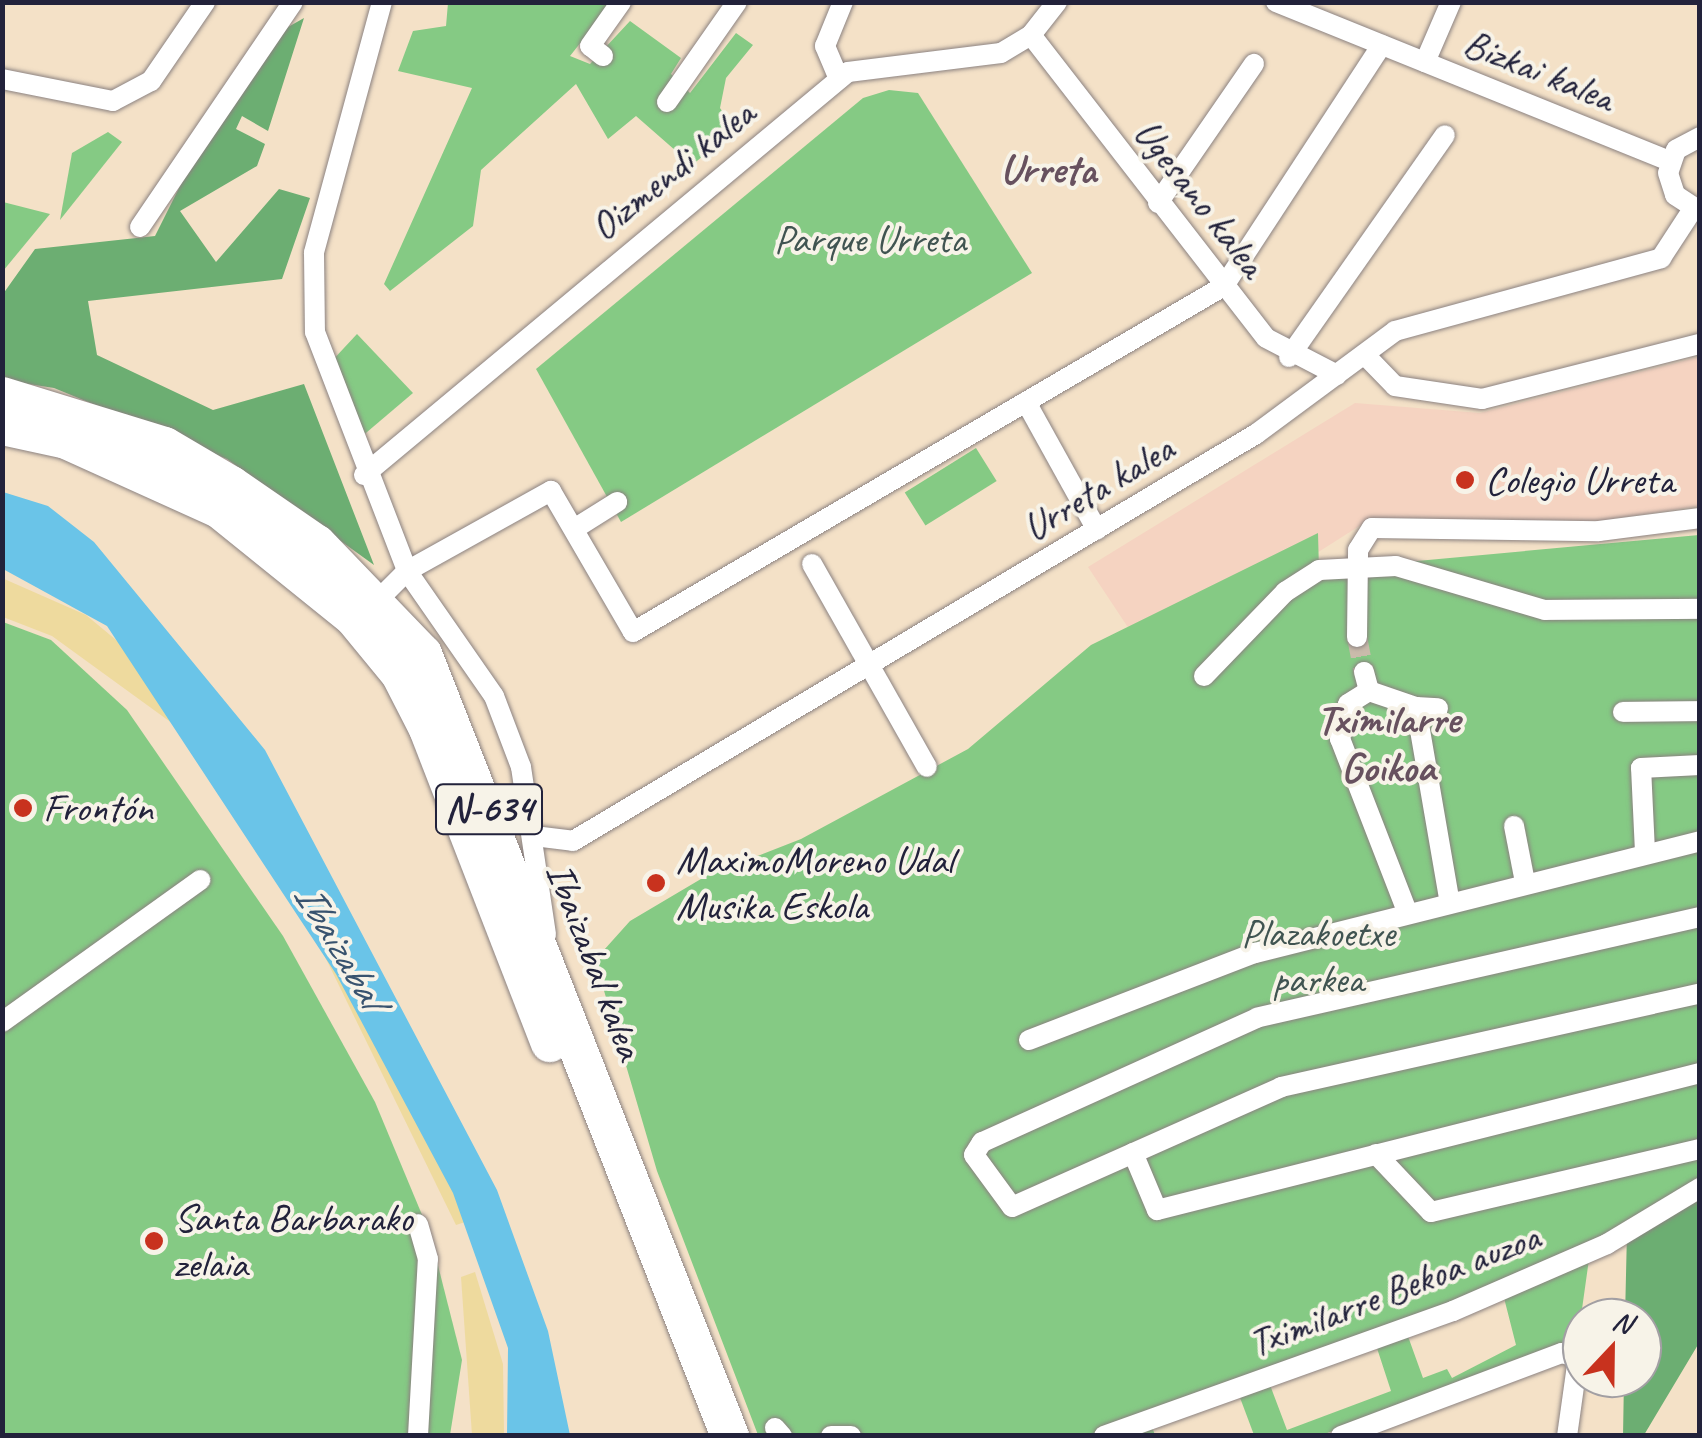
<!DOCTYPE html>
<html>
<head>
<meta charset="utf-8">
<style>
  body { margin:0 }
  #map { position:relative; width:1702px; height:1438px; overflow:hidden; background:#f4e1c7; font-family:Caveat,sans-serif }
  div>[style] { position:absolute }
  [style*='--x'] { left:calc(var(--x)*1px); top:calc(var(--y)*1px); width:calc(var(--w)*1px); rotate:calc(var(--a)*1deg) }
  .built>* { inset:0; background:#f5d3c1 }
  .green>* { inset:0; background:#85ca84; transform-origin:0 0 }
  .forest>* { inset:0; background:#6cae72 }
  .sand>* { inset:0; background:#eeda9e }
  .water>* { inset:0; background:#6ac4e8 }
  .street-tunnel>* { height:20px; margin-top:-10px; transform-origin:0; background:repeating-linear-gradient(90deg,#cabbab 0 20px,transparent 0 30px) }
  .roads { filter:drop-shadow(0 0 2px #8b8281) drop-shadow(0 0 2px #8b8281) }
  .street>* { height:20px; margin:-10px; padding:0 10px; transform-origin:10px; border-radius:10px; background:#fff }
  .highway>* { height:38px; margin:-19px; padding:0 19px; transform-origin:19px; border-radius:19px; background:#fff }
  .dots>* { width:28px; height:28px; translate:-50% -50%; box-sizing:border-box; border:5px solid #f7f3e8; border-radius:50% }
  span { translate:-50% -50%; white-space:nowrap; text-align:center; line-height:1.15; -webkit-text-stroke:8px #f7f3e8; paint-order:stroke }
  .shield-label span { padding:2px 8px; background:#f7f3e8; border:2px solid; border-radius:8px; -webkit-text-stroke-width:0 }
  .shield-label { font-size:38px; color:#22223b; font-weight:700 }
  .street-label { font-size:40px; color:#22223b }
  .park-label { font-size:40px; color:#405451 }
  .poi-label { font-size:40px; color:#22223b }
  .left { translate:0 -50%; text-align:left }
  .neighbourhood-label { font-size:42px; color:#67515f; font-weight:700 }
  .water-label { font-size:42px; color:#38536f; font-style:italic }
  .frame { position:absolute; inset:0; border:5px solid #22223b; pointer-events:none }
  .north { position:absolute; left:1562px; top:1298px; width:100px; height:100px; box-sizing:border-box; background:#f7f3e8; border:2px solid #a29fa3; border-radius:50%; rotate:22deg; font-size:28px; font-weight:700; line-height:40px; text-align:center; color:#22223b }
  .north::after { content:''; display:block; margin:auto; width:35px; height:45px; background:#c8321e; clip-path:polygon(50% 0,100% 100%,50% 72%,0 100%) }
</style>
</head>
<body>
<div id="map">
  <div class="built">
    <i style="clip-path:polygon(1699px 357px,1699px 506px,1599px 521px,1372px 518px,1301px 563px,1131px 632px,1088px 567px,1355px 403px,1480px 413px)"></i>
  </div>
  <div class="green">
    <i style="clip-path:polygon(448px 3px,612px 3px,570px 56px,590px 64px,630px 21px,681px 58px,671px 74px,690px 93px,736px 33px,753px 45px,726px 78px,720px 108px,735px 130px,692px 165px,636px 116px,608px 139px,576px 84px,481px 170px,473px 226px,390px 291px,384px 284px,472px 88px,398px 71px,413px 31px,446px 26px)"></i>
    <i style="clip-path:polygon(889px 90px,918px 93px,1032px 273px,621px 522px,536px 369px,863px 98px)"></i>
    <i style="clip-path:polygon(108px 132px,122px 142px,60px 220px,72px 153px)"></i>
    <i style="clip-path:polygon(3px 202px,50px 214px,3px 271px,2px 202px)"></i>
    <i style="clip-path:polygon(357px 334px,413px 393px,360px 438px,330px 363px)"></i>
    <i style="left:976px;top:448px;width:39px;height:84px;rotate:58deg"></i>
    <i style="clip-path:polygon(evenodd,1318px 533px,1319px 570px,1699px 535px,1699px 1188px,1590px 1252px,1576px 1352px,1562px 1345px,1322px 1435px,1254px 1435px,1236px 1387px,1149px 1419px,1155px 1435px,758px 1435px,657px 1171px,595px 960px,630px 921px,706px 876px,801px 839px,968px 749px,1091px 645px,1318px 533px,1502px 1290px,1516px 1345px,1452px 1378px,1447px 1369px,1423px 1378px,1405px 1328px,1502px 1290px,1318px 533px,1374px 1339px,1391px 1391px,1287px 1430px,1267px 1377px,1374px 1339px)"></i>
    <i style="clip-path:polygon(3px 622px,51px 640px,127px 710px,283px 936px,375px 1102px,430px 1234px,462px 1360px,450px 1435px,3px 1435px)"></i>
  </div>
  <div class="forest">
    <i style="clip-path:polygon(304px 18px,268px 131px,242px 116px,236px 129px,265px 144px,257px 166px,180px 211px,216px 262px,279px 189px,310px 198px,282px 279px,88px 301px,97px 355px,213px 410px,304px 384px,374px 565px,227px 459px,54px 388px,3px 380px,3px 294px,35px 249px,155px 236px,190px 166px,281px 31px)"></i>
    <i style="clip-path:polygon(1699px 1177px,1699px 1343px,1644px 1435px,1623px 1436px,1624px 1378px,1642px 1378px,1642px 1318px,1625px 1318px,1627px 1232px)"></i>
  </div>
  <div class="sand">
    <i style="clip-path:polygon(2px 578px,86px 615px,180px 693px,198px 742px,52px 636px,3px 617px)"></i>
    <i style="clip-path:polygon(308px 922px,474px 1219px,456px 1225px)"></i>
    <i style="clip-path:polygon(475px 1272px,503px 1364px,504px 1435px,472px 1435px,461px 1277px)"></i>
  </div>
  <div class="water">
    <i style="clip-path:polygon(3px 492px,48px 506px,94px 542px,265px 750px,497px 1190px,548px 1331px,570px 1435px,507px 1435px,508px 1348px,453px 1193px,336px 974px,107px 626px,3px 569px)"></i>
  </div>
  <div class="street-tunnel">
    <i style="--x:1357;--y:637;--w:36;--a:79"></i>
  </div>
  <div class="roads">
    <div class="street">
      <i style="--x:382;--y:2;--w:260;--a:105.2"></i>
      <i style="--x:314;--y:253;--w:79;--a:89.3"></i>
      <i style="--x:315;--y:332;--w:256;--a:68.9"></i>
      <i style="--x:407;--y:571;--w:152;--a:55.2"></i>
      <i style="--x:494;--y:696;--w:76;--a:69.2"></i>
      <i style="--x:521;--y:767;--w:169;--a:81.5"></i>
      <i style="--x:1276;--y:2;--w:425;--a:22"></i>
      <i style="--x:1031;--y:35;--w:383;--a:52.2"></i>
      <i style="--x:1266;--y:338;--w:80;--a:27.5"></i>
      <i style="--x:603;--y:56;--w:16;--a:-142"></i>
      <i style="--x:590;--y:46;--w:54;--a:-54.8"></i>
      <i style="--x:1425;--y:62;--w:65;--a:-66.6"></i>
      <i style="--x:2;--y:79;--w:113;--a:11.2"></i>
      <i style="--x:113;--y:101;--w:43;--a:-27.8"></i>
      <i style="--x:151;--y:81;--w:96;--a:-55.6"></i>
      <i style="--x:839;--y:79;--w:36;--a:-113"></i>
      <i style="--x:825;--y:46;--w:48;--a:-67.8"></i>
      <i style="--x:667;--y:102;--w:122;--a:-55"></i>
      <i style="--x:1700;--y:137;--w:27;--a:152"></i>
      <i style="--x:1676;--y:150;--w:24;--a:109"></i>
      <i style="--x:1668;--y:173;--w:23;--a:72"></i>
      <i style="--x:1675;--y:195;--w:30;--a:33"></i>
      <i style="--x:1158;--y:203;--w:169;--a:-55.4"></i>
      <i style="--x:140;--y:227;--w:272;--a:-55.8"></i>
      <i style="--x:1365;--y:355;--w:43;--a:45.9"></i>
      <i style="--x:1395;--y:386;--w:88;--a:8.5"></i>
      <i style="--x:1482;--y:399;--w:225;--a:-14.2"></i>
      <i style="--x:1289;--y:357;--w:271;--a:-54.9"></i>
      <i style="--x:1026;--y:402;--w:146;--a:61"></i>
      <i style="--x:364;--y:475;--w:630;--a:-39.78"></i>
      <i style="--x:848;--y:72;--w:154;--a:-7.1"></i>
      <i style="--x:1001;--y:53;--w:35;--a:-31"></i>
      <i style="--x:1031;--y:35;--w:42;--a:-51.8"></i>
      <i style="--x:574;--y:529;--w:51;--a:-32.1"></i>
      <i style="--x:812;--y:564;--w:233;--a:60.5"></i>
      <i style="--x:377;--y:601;--w:42;--a:-45"></i>
      <i style="--x:407;--y:571;--w:165;--a:-29.1"></i>
      <i style="--x:551;--y:491;--w:163;--a:59.8"></i>
      <i style="--x:633;--y:632;--w:685;--a:-30.35"></i>
      <i style="--x:1224;--y:286;--w:288;--a:-56.8"></i>
      <i style="--x:1357;--y:637;--w:87;--a:-89.3"></i>
      <i style="--x:1358;--y:550;--w:26;--a:-58"></i>
      <i style="--x:1372;--y:528;--w:227;--a:0.8"></i>
      <i style="--x:1599;--y:531;--w:102;--a:-7.3"></i>
      <i style="--x:1364;--y:672;--w:20;--a:75"></i>
      <i style="--x:1204;--y:676;--w:117;--a:-46"></i>
      <i style="--x:1285;--y:592;--w:40;--a:-32.9"></i>
      <i style="--x:1319;--y:570;--w:77;--a:-3"></i>
      <i style="--x:1396;--y:566;--w:155;--a:16.5"></i>
      <i style="--x:1545;--y:610;--w:155;--a:-0.4"></i>
      <i style="--x:1416;--y:707;--w:22;--a:3"></i>
      <i style="--x:1623;--y:712;--w:77;--a:-0.7"></i>
      <i style="--x:1514;--y:826;--w:57;--a:78.9"></i>
      <i style="--x:534;--y:836;--w:39;--a:7"></i>
      <i style="--x:573;--y:841;--w:795;--a:-30.79"></i>
      <i style="--x:1256;--y:434;--w:173;--a:-36.5"></i>
      <i style="--x:1395;--y:331;--w:276;--a:-15.3"></i>
      <i style="--x:1661;--y:258;--w:59;--a:-56.9"></i>
      <i style="--x:1645;--y:852;--w:84;--a:-92.7"></i>
      <i style="--x:1641;--y:768;--w:59;--a:-2.9"></i>
      <i style="--x:1408;--y:914;--w:188;--a:-111.2"></i>
      <i style="--x:1340;--y:739;--w:36;--a:-77"></i>
      <i style="--x:1348;--y:704;--w:25;--a:-32"></i>
      <i style="--x:1369;--y:691;--w:50;--a:18.8"></i>
      <i style="--x:1416;--y:707;--w:199;--a:80.2"></i>
      <i style="--x:1700;--y:917;--w:454;--a:167.2"></i>
      <i style="--x:1257;--y:1018;--w:302;--a:155.7"></i>
      <i style="--x:982;--y:1142;--w:15;--a:122"></i>
      <i style="--x:974;--y:1155;--w:64;--a:53.8"></i>
      <i style="--x:1012;--y:1207;--w:295;--a:-24"></i>
      <i style="--x:1281;--y:1087;--w:429;--a:-12.6"></i>
      <i style="--x:2;--y:1022;--w:244;--a:-35.6"></i>
      <i style="--x:1029;--y:1040;--w:242;--a:-21.1"></i>
      <i style="--x:1255;--y:953;--w:459;--a:-14.1"></i>
      <i style="--x:1133;--y:1153;--w:62;--a:67.2"></i>
      <i style="--x:1157;--y:1210;--w:560;--a:-14.16"></i>
      <i style="--x:1376;--y:1154;--w:80;--a:46.5"></i>
      <i style="--x:1431;--y:1212;--w:276;--a:-13.2"></i>
      <i style="--x:775;--y:1428;--w:11;--a:49"></i>
      <i style="--x:418;--y:1436;--w:177;--a:-86.8"></i>
      <i style="--x:428;--y:1259;--w:36;--a:-106"></i>
      <i style="--x:831;--y:1436;--w:20;--a:0"></i>
      <i style="--x:1104;--y:1436;--w:371;--a:-19.7"></i>
      <i style="--x:1453;--y:1311;--w:168;--a:-23.5"></i>
      <i style="--x:1607;--y:1244;--w:109;--a:-31.1"></i>
      <i style="--x:1341;--y:1436;--w:236;--a:-20.6"></i>
      <i style="--x:1562;--y:1353;--w:17;--a:17"></i>
      <i style="--x:1578;--y:1358;--w:79;--a:98"></i>
    </div>
    <div class="highway">
      <i style="--x:2;--y:396;--w:170;--a:17.1"></i>
      <i style="--x:165;--y:446;--w:77;--a:30.6"></i>
      <i style="--x:231;--y:485;--w:104;--a:34.5"></i>
      <i style="--x:317;--y:544;--w:153;--a:46.1"></i>
      <i style="--x:423;--y:654;--w:840;--a:68.57"></i>
      <i style="--x:2;--y:426;--w:66;--a:12.3"></i>
      <i style="--x:66;--y:440;--w:168;--a:24.3"></i>
      <i style="--x:219;--y:509;--w:172;--a:38.9"></i>
      <i style="--x:353;--y:617;--w:74;--a:50.5"></i>
      <i style="--x:400;--y:674;--w:62;--a:63"></i>
      <i style="--x:428;--y:729;--w:337;--a:68.8"></i>
    </div>
  </div>
  <div class="dots">
    <i style="left:1465px;top:480px;background:#c8321e"></i>
    <i style="left:23px;top:808px;background:#c8321e"></i>
    <i style="left:656px;top:883px;background:#c8321e"></i>
    <i style="left:154px;top:1241px;background:#c8321e"></i>
  </div>
  <div class="shield-label">
    <span style="left:489px;top:809px">N-634</span>
  </div>
  <div class="street-label">
    <span style="left:1539px;top:70px;rotate:22deg">Bizkai kalea</span>
    <span style="left:672px;top:170px;rotate:-39deg">Oizmendi kalea</span>
    <span style="left:1200px;top:198px;rotate:52deg">Ugesano kalea</span>
    <span style="left:1098px;top:488px;rotate:-31deg">Urreta kalea</span>
    <span style="left:595px;top:961px;rotate:69deg">Ibaizabal kalea</span>
    <span style="left:1394px;top:1290px;rotate:-21deg">Tximilarre Bekoa auzoa</span>
  </div>
  <div class="park-label">
    <span style="left:870px;top:239px">Parque Urreta</span>
    <span style="left:1318px;top:956px">Plazakoetxe<br>parkea</span>
  </div>
  <div class="poi-label">
    <span class="left" style="left:1485px;top:480px">Colegio Urreta</span>
    <span class="left" style="left:43px;top:808px">Frontón</span>
    <span class="left" style="left:676px;top:883px">MaximoMoreno Udal<br>Musika Eskola</span>
    <span class="left" style="left:174px;top:1241px">Santa Barbarako<br>zelaia</span>
  </div>
  <div class="neighbourhood-label">
    <span style="left:1048px;top:170px">Urreta</span>
    <span style="left:1388px;top:744px">Tximilarre<br>Goikoa</span>
  </div>
  <div class="water-label">
    <span style="left:339px;top:945px;rotate:59deg">Ibaizabal</span>
  </div>
  <div class="frame"></div>
  <div class="north">N</div>
</div>
</body>
</html>
